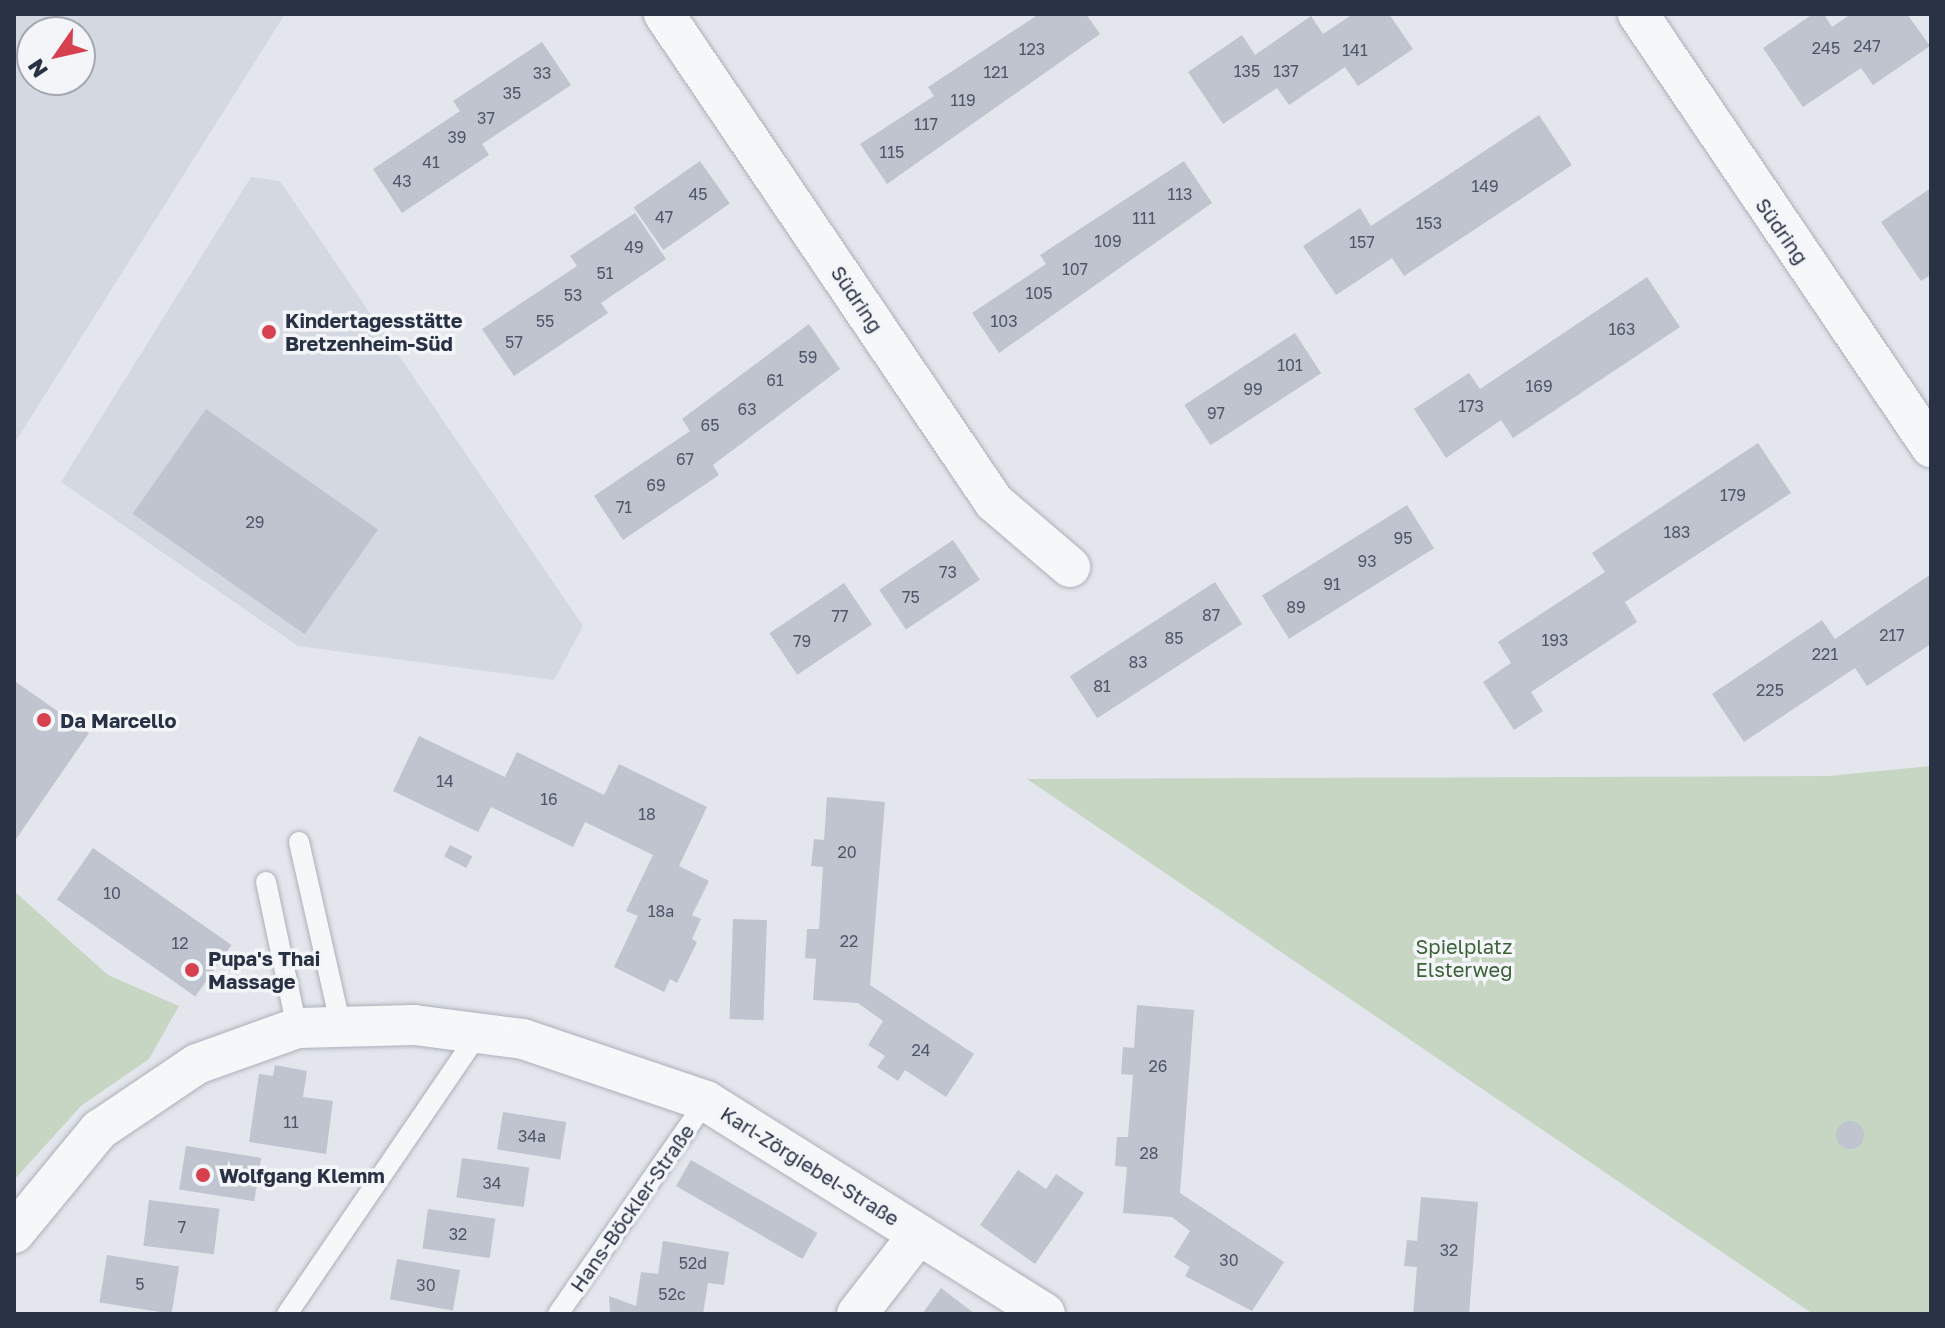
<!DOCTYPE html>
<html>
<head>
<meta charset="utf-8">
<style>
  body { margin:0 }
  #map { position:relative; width:1945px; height:1328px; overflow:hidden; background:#e3e6ec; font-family:"Golos Text",sans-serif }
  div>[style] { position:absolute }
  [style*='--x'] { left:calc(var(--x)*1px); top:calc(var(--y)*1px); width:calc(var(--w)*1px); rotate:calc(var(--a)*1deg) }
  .built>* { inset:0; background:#d4d8e1 }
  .green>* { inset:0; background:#c7d6c3 }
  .building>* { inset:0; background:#bfc4cf; transform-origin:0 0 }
  .round { border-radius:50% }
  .roads { filter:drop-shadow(0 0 2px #abb0ba) drop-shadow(0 0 2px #abb0ba) }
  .service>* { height:20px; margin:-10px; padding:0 10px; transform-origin:10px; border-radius:10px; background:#f6f7f9 }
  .minor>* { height:40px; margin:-20px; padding:0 20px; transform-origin:20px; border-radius:20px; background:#f6f7f9 }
  .dots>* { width:22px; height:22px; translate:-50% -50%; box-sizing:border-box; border:4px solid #f3f5f9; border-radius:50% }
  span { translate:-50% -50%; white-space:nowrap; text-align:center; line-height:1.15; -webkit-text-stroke:7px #f3f5f9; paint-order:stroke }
  .number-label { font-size:16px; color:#4e5668 }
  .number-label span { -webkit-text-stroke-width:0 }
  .street-label { font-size:20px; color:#293245 }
  .poi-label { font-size:20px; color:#293245; font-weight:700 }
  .left { translate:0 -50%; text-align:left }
  .park-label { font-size:20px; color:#3b6236 }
  .frame { position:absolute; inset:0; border:16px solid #293245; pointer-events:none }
  .north { position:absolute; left:16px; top:16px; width:80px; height:80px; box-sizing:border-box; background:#f3f5f9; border:2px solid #a2a7b1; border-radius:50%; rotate:236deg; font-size:22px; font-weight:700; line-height:32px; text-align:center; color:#293245 }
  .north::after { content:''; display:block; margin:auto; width:28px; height:36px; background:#d7414f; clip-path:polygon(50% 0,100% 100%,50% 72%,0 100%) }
</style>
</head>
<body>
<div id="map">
  <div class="built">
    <i style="clip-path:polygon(evenodd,14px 14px,285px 14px,14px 444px,14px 14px,32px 32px,80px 32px,80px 80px,32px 80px,32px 32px)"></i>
    <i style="clip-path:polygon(251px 177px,280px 181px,583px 626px,554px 680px,298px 646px,61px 482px)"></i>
  </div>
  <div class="green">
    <i style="clip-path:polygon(1931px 766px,1931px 1314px,1813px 1314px,1027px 779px,1828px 776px)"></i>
    <i style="clip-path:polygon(14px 891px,108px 975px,179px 1006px,149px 1059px,81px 1106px,14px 1180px)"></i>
  </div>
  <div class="building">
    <i style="clip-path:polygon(1039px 14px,1086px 14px,1100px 34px,887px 184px,860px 144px,934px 96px,928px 87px)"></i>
    <i style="clip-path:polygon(1353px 14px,1389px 14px,1413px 49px,1358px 86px,1345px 67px,1289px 105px,1277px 88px,1223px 124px,1188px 72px,1242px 35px,1255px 55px,1311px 16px,1323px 34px)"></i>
    <i style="clip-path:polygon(1813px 14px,1824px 14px,1832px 27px,1851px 14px,1907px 14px,1930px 46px,1873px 85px,1861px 68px,1803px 107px,1763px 48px)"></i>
    <i style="clip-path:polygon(542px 42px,571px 85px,482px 144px,489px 155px,402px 213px,373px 169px,460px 111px,453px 101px)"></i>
    <i style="clip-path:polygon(1539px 115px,1572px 165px,1404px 276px,1392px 258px,1336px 295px,1303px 246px,1360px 208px,1371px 226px)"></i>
    <i style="left:700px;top:161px;width:52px;height:81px;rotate:55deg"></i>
    <i style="clip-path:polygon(1184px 161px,1212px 203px,999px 353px,972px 313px,1046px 264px,1040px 255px)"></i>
    <i style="clip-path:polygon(1931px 188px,1931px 275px,1921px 281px,1881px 222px)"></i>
    <i style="clip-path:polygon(635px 213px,666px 259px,601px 303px,608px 313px,514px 376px,482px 329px,577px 266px,570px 256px)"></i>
    <i style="clip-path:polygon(1647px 277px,1680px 327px,1513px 438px,1501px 420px,1446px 458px,1414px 409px,1469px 373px,1480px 389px)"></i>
    <i style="clip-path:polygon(809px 324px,840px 369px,713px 465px,719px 475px,623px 540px,594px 496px,690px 431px,682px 419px)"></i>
    <i style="left:1295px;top:333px;width:48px;height:132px;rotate:57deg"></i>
    <i style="left:206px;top:409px;width:210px;height:128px;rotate:35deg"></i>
    <i style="clip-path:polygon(1758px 443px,1791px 493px,1625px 602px,1637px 622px,1531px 692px,1543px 711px,1514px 730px,1483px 682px,1511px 663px,1498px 642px,1605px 572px,1592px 553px)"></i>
    <i style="left:1407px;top:505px;width:51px;height:171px;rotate:58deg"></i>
    <i style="left:953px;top:540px;width:48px;height:89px;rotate:56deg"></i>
    <i style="clip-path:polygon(1931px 574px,1931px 644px,1867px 686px,1855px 668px,1744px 742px,1712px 694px,1822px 620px,1835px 639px)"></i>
    <i style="left:1215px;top:582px;width:50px;height:173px;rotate:57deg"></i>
    <i style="left:844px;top:583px;width:50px;height:90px;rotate:56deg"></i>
    <i style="clip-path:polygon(16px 682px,89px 733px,14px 842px,14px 685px)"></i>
    <i style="clip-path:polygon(419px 736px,505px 777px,517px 752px,604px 795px,619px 764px,707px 807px,679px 866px,709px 881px,692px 915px,701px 919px,692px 939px,697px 942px,677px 983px,670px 979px,664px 992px,614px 967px,638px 916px,626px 911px,653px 855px,585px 822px,573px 847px,491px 807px,478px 832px,393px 791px)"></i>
    <i style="clip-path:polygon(827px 797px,885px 802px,870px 985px,974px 1054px,946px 1097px,905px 1070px,898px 1081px,877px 1067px,885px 1056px,868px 1045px,883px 1021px,858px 1003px,813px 1000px,816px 959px,805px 958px,807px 929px,819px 929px,823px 867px,811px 866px,814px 839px,824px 840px)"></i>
    <i style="left:450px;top:845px;width:25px;height:13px;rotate:27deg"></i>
    <i style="left:93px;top:848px;width:169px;height:63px;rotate:35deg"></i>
    <i style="left:733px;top:919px;width:34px;height:100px;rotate:2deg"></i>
    <i style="clip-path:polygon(1137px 1005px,1194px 1010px,1180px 1193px,1284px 1262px,1252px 1311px,1185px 1276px,1190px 1267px,1174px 1257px,1190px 1231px,1172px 1217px,1123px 1213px,1127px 1167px,1115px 1166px,1117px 1137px,1128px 1137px,1133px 1075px,1121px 1074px,1123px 1047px,1134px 1048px)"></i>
    <i style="clip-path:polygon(275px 1065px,307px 1071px,303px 1097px,333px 1101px,326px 1154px,249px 1142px,259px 1074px,273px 1076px)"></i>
    <i style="left:503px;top:1112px;width:64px;height:38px;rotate:9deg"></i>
    <i class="round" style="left:1836px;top:1121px;width:28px;height:28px"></i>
    <i style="left:186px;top:1146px;width:76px;height:44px;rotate:9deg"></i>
    <i style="left:462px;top:1158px;width:68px;height:40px;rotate:8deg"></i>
    <i style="left:691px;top:1160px;width:146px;height:30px;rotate:30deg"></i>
    <i style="clip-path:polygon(1018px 1170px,1046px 1189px,1056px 1174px,1084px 1193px,1035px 1264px,980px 1225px)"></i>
    <i style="clip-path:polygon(1421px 1197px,1478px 1202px,1469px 1314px,1413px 1314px,1417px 1267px,1404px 1266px,1407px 1240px,1417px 1241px)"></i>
    <i style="left:149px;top:1200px;width:71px;height:46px;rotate:7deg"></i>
    <i style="left:428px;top:1209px;width:68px;height:40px;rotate:8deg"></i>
    <i style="clip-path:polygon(663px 1241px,729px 1252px,724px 1285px,708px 1283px,703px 1314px,610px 1314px,609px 1296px,636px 1306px,641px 1272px,658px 1274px)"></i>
    <i style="left:107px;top:1255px;width:73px;height:48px;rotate:9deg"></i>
    <i style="left:397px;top:1259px;width:64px;height:41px;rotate:10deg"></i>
    <i style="clip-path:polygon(941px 1288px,975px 1314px,922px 1314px)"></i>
  </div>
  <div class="roads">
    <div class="service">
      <i style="--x:299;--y:842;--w:186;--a:77.2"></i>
      <i style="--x:266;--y:882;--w:149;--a:78"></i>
      <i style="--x:287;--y:1314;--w:343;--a:-55.7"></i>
      <i style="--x:558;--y:1314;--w:259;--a:-55.2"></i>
    </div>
    <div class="minor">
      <i style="--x:664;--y:14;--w:589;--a:55.93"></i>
      <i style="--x:994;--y:502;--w:100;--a:40.5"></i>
      <i style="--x:1638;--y:14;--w:523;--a:55.91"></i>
      <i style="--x:14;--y:1233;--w:134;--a:-50.5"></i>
      <i style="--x:99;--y:1130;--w:118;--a:-34"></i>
      <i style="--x:197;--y:1064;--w:106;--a:-19.8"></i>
      <i style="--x:297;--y:1028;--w:117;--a:-1.5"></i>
      <i style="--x:414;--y:1025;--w:110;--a:7.3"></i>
      <i style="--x:523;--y:1039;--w:193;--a:18.7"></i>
      <i style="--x:706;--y:1101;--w:400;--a:32.1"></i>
      <i style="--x:857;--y:1314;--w:101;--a:-52.2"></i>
    </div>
  </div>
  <div class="dots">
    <i style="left:269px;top:332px;background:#d7414f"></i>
    <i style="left:44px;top:720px;background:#d7414f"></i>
    <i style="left:192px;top:970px;background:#d7414f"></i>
    <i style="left:203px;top:1175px;background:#d7414f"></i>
  </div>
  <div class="number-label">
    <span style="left:1867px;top:46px">247</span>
    <span style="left:1826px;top:48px">245</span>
    <span style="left:1032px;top:49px">123</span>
    <span style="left:1355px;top:50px">141</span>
    <span style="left:1247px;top:71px">135</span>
    <span style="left:1286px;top:71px">137</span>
    <span style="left:996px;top:72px">121</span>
    <span style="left:542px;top:73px">33</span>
    <span style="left:512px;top:93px">35</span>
    <span style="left:963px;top:100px">119</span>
    <span style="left:486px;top:118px">37</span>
    <span style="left:926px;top:124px">117</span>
    <span style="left:457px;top:137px">39</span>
    <span style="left:892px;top:152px">115</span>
    <span style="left:431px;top:162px">41</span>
    <span style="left:402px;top:181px">43</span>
    <span style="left:1485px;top:186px">149</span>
    <span style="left:698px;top:194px">45</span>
    <span style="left:1180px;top:194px">113</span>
    <span style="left:664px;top:217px">47</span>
    <span style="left:1144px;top:218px">111</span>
    <span style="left:1429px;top:223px">153</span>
    <span style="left:1108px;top:241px">109</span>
    <span style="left:1362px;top:242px">157</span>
    <span style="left:634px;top:247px">49</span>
    <span style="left:1075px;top:269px">107</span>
    <span style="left:605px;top:273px">51</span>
    <span style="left:1039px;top:293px">105</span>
    <span style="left:573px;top:295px">53</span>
    <span style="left:545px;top:321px">55</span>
    <span style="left:1004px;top:321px">103</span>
    <span style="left:1622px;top:329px">163</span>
    <span style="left:514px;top:342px">57</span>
    <span style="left:808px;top:357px">59</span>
    <span style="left:1290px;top:365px">101</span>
    <span style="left:775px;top:380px">61</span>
    <span style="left:1539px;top:386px">169</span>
    <span style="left:1253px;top:389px">99</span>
    <span style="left:1471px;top:406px">173</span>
    <span style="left:747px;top:409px">63</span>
    <span style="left:1216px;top:413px">97</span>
    <span style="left:710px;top:425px">65</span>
    <span style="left:685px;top:459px">67</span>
    <span style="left:656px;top:485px">69</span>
    <span style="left:1733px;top:495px">179</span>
    <span style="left:624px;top:507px">71</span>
    <span style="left:255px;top:522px">29</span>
    <span style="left:1677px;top:532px">183</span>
    <span style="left:1403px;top:538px">95</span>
    <span style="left:1367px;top:561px">93</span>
    <span style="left:948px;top:572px">73</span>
    <span style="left:1332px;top:584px">91</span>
    <span style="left:911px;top:597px">75</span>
    <span style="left:1296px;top:607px">89</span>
    <span style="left:1211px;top:615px">87</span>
    <span style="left:840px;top:616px">77</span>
    <span style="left:1892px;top:635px">217</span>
    <span style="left:1174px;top:638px">85</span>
    <span style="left:1555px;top:640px">193</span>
    <span style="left:802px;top:641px">79</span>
    <span style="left:1825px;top:654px">221</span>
    <span style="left:1138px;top:662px">83</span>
    <span style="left:1102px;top:686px">81</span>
    <span style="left:1770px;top:690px">225</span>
    <span style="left:445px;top:781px">14</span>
    <span style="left:549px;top:799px">16</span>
    <span style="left:647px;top:814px">18</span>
    <span style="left:847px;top:852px">20</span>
    <span style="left:112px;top:893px">10</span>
    <span style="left:661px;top:911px">18a</span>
    <span style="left:849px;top:941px">22</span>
    <span style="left:180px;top:943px">12</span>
    <span style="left:921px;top:1050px">24</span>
    <span style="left:1158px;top:1066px">26</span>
    <span style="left:291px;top:1122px">11</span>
    <span style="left:532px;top:1136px">34a</span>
    <span style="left:1149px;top:1153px">28</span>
    <span style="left:492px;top:1183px">34</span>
    <span style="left:182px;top:1227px">7</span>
    <span style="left:458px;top:1234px">32</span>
    <span style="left:1449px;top:1250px">32</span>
    <span style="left:1229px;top:1260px">30</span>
    <span style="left:693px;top:1263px">52d</span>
    <span style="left:140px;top:1284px">5</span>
    <span style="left:426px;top:1285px">30</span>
    <span style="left:672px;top:1294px">52c</span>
  </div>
  <div class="street-label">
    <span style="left:1782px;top:231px;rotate:55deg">Südring</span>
    <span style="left:857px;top:299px;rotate:56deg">Südring</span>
    <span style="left:810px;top:1166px;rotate:32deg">Karl-Zörgiebel-Straße</span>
    <span style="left:632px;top:1208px;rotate:-55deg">Hans-Böckler-Straße</span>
  </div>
  <div class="poi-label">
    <span class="left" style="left:285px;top:332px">Kindertagesstätte<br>Bretzenheim-Süd</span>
    <span class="left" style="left:60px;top:720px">Da Marcello</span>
    <span class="left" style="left:208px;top:970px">Pupa's Thai<br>Massage</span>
    <span class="left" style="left:219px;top:1175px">Wolfgang Klemm</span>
  </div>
  <div class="park-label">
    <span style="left:1464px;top:958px">Spielplatz<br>Elsterweg</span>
  </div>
  <div class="frame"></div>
  <div class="north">N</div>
</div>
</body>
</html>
